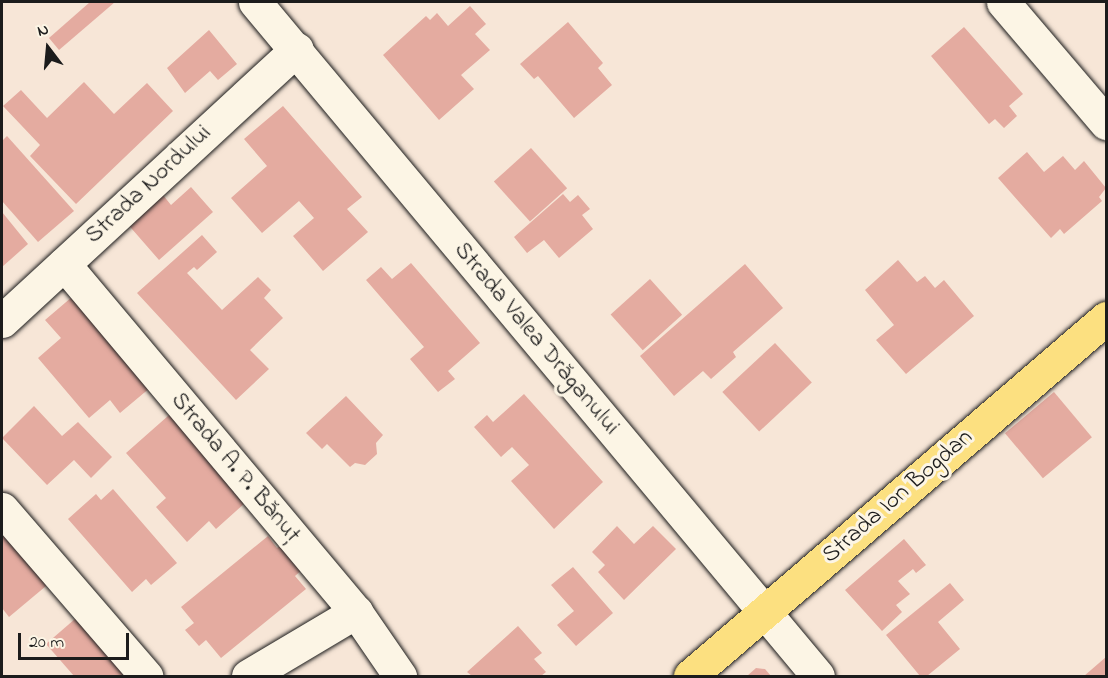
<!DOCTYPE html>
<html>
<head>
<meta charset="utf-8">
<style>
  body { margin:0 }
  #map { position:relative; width:1108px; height:678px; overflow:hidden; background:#f7e6d7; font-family:"Indie Flower",sans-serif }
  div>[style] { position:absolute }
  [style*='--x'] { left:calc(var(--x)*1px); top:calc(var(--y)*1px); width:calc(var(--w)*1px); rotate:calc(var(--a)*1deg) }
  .building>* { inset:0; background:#e4aba0; transform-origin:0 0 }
  .roads { filter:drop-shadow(0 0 2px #1c1c1c) drop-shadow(0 0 2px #1c1c1c) }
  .minor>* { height:33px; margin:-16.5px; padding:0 16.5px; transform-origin:16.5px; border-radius:16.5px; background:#fcf5e5 }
  .major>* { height:33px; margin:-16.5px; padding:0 16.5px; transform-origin:16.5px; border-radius:16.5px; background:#fce080 }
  span { translate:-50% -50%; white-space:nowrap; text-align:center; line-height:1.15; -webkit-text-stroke:6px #fcf5e5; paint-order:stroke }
  .street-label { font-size:24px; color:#1c1c1c }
  .frame { position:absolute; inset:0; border:3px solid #1c1c1c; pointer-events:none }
  .north { position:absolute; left:18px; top:18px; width:60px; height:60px; -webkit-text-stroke:4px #fcf5e5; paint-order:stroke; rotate:344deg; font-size:16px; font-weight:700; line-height:24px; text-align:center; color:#1c1c1c }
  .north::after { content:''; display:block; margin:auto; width:21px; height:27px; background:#1c1c1c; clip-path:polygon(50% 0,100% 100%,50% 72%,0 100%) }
  .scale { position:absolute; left:18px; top:633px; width:111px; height:27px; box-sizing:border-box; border:3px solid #1c1c1c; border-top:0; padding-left:8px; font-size:18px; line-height:21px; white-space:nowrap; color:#1c1c1c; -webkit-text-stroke:4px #fcf5e5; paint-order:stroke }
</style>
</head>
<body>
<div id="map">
  <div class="building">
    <i style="clip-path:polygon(90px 2px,115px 2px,59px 50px,49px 38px)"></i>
    <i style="clip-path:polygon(470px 6px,486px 24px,475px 34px,490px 50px,461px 75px,474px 89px,439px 120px,383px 55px,426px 16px,430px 20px,437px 13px,448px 26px)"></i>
    <i style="clip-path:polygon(568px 22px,603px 63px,598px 68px,612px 85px,574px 118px,538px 76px,534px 79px,520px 64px)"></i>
    <i style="clip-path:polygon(964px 27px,1023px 94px,1009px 106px,1017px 116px,1004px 128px,995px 119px,989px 124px,931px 56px)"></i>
    <i style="clip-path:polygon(209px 30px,237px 64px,218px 80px,210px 71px,185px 93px,167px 68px)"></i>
    <i style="clip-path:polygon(84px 82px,114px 114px,147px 83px,173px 111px,76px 204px,30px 156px,40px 145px,3px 106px,21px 90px,47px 118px)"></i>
    <i style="clip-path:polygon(283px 106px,362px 197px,347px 209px,368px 232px,323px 271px,293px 236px,314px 218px,299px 201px,262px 233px,231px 198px,267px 166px,244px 139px)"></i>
    <i style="clip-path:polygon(7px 136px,74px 211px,38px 242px,2px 201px,2px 141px)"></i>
    <i style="left:531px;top:148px;width:54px;height:50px;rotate:48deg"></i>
    <i style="clip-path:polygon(1027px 152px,1044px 172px,1063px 156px,1075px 170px,1084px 161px,1106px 188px,1099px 197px,1102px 201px,1064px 234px,1060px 229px,1051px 238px,998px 178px)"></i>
    <i style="clip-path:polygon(191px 187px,213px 212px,159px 260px,125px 221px,159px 190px,171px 205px)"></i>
    <i style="clip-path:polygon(563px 194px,570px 202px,578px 195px,590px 209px,582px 215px,593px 229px,559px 258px,544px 240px,527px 253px,514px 237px)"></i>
    <i style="clip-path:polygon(2px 212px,28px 244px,2px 267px)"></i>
    <i style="clip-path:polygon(202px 235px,217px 252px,197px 270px,194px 267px,187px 273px,222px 310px,258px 277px,271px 290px,264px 298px,283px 318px,250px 350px,269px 369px,236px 400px,137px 293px)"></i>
    <i style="clip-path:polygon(898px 260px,917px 282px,925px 276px,935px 288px,944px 280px,974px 316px,906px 374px,876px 340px,894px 325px,865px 290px)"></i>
    <i style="clip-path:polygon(411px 263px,480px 343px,448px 371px,455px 379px,438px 392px,410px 359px,424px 347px,366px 280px,381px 267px,392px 279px)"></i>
    <i style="clip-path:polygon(745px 264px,783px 308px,733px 352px,736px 357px,711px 379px,703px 371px,674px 396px,640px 356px)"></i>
    <i style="left:650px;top:279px;width:48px;height:53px;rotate:48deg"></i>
    <i style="clip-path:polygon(79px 291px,157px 382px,120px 413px,110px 400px,89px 418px,38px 358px,61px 338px,45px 320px)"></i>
    <i style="left:775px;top:343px;width:54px;height:72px;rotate:47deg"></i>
    <i style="left:1054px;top:392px;width:59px;height:64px;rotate:50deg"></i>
    <i style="clip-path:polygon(524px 394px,603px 482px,554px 529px,511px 481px,529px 465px,512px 447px,501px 457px,474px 427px,487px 415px,493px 422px)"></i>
    <i style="clip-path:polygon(346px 396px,383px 435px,376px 443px,377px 454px,365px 465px,355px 463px,350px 467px,327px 444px,322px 449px,306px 433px)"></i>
    <i style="clip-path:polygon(34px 406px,62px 436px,78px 422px,112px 457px,91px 478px,74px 460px,47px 485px,2px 438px)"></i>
    <i style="clip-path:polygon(177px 408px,255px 494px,216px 529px,209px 521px,187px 542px,156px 507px,166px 498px,126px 453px)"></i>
    <i style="clip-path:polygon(113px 489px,177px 563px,151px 585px,146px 579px,132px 592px,68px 519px,96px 494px,101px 500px)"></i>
    <i style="clip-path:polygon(2px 520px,52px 581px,9px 617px,2px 608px)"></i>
    <i style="clip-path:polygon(617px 526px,634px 544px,653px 526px,676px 549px,624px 600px,598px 572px,605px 565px,592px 552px)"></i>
    <i style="clip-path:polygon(268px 536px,277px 548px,284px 543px,304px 568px,295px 576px,306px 589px,221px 658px,206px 640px,199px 646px,185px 630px,194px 623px,181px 607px)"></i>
    <i style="clip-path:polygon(904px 539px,926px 565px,916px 573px,913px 569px,898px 581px,910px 594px,896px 605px,902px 612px,882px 631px,845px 590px)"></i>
    <i style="clip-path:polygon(573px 567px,613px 613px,576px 646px,557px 625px,574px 611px,551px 585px)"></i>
    <i style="clip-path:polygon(950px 583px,964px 600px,938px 622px,960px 649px,927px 676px,920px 676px,886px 635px)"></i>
    <i style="clip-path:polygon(83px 612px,138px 676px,74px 676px,46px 644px)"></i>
    <i style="clip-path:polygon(518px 626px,542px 653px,534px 659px,546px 672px,541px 676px,472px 676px,467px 672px)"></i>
    <i style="clip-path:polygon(1106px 657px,1106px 676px,1084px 676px)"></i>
    <i style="clip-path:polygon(756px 668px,765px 669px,771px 676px,747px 676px)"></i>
  </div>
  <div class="roads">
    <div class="minor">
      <i style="--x:255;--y:2;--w:878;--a:50.13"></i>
      <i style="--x:1003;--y:2;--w:159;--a:49.6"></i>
      <i style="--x:64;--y:264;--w:454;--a:50"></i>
      <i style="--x:356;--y:612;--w:78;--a:55.5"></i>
      <i style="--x:2;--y:321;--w:401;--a:-42.7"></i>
      <i style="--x:2;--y:509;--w:221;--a:49.2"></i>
      <i style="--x:248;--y:676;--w:126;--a:-30.7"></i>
    </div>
    <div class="major">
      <i style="--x:690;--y:676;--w:549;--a:-40.71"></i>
    </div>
  </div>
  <div class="street-label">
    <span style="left:149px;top:185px;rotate:-43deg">Strada Nordului</span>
    <span style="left:536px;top:339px;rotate:50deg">Strada Valea Drăganului</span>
    <span style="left:235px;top:468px;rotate:50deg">Strada A. P. Bănuț</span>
    <span style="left:898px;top:497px;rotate:-41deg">Strada Ion Bogdan</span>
  </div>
  <div class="frame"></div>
  <div class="north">N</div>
  <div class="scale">20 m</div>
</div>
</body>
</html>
